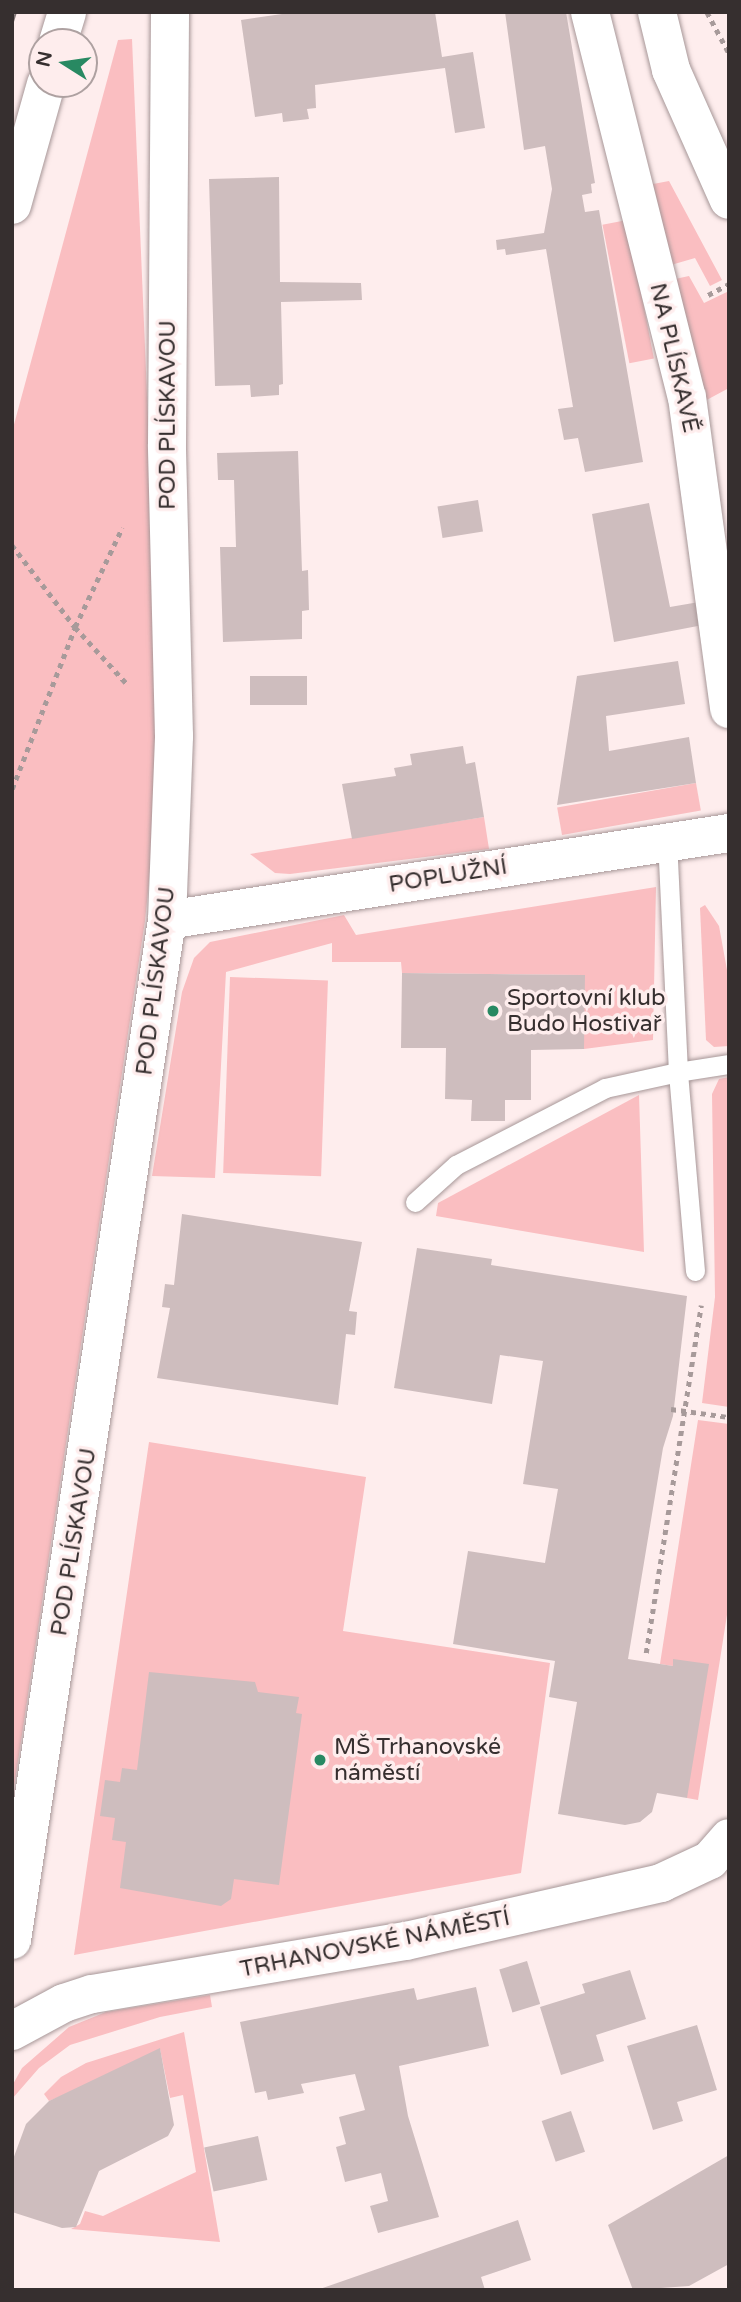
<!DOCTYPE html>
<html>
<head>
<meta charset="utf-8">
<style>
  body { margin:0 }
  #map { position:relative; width:741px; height:2302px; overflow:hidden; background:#feeded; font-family:"Varela Round",sans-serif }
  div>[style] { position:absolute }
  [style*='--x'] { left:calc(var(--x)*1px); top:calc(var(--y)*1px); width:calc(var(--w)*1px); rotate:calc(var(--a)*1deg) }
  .green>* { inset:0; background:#fabec1; transform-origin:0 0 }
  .building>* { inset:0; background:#cebdbe; transform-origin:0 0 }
  .path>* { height:4.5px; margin-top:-2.25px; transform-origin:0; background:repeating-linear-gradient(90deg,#a79a9a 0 5px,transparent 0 10px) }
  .roads { filter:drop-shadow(0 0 2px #a79798) drop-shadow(0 0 2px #a79798) }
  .service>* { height:19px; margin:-9.5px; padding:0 9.5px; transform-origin:9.5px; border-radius:9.5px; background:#fff }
  .minor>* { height:38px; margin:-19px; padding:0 19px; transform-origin:19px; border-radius:19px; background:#fff }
  .secondary>* { height:38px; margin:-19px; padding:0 19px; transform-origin:19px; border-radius:19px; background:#fff }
  .tram>* { height:2px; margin:-1px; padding:0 1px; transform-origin:1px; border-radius:1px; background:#7f7474 }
  .dots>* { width:19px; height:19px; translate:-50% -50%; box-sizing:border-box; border:4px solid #feeded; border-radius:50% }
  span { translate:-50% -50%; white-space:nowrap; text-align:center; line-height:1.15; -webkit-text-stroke:7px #feeded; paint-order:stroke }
  .street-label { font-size:23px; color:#362f2f }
  .poi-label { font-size:23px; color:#362f2f }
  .left { translate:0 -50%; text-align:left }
  .frame { position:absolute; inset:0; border:14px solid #362f2f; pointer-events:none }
  .north { position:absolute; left:28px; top:28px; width:70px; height:70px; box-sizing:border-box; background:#feeded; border:2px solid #aea1a1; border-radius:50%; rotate:282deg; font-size:19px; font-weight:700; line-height:28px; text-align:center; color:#362f2f }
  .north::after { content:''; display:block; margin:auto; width:24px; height:32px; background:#288962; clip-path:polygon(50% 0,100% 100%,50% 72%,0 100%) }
</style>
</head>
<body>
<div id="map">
  <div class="green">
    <i style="clip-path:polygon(132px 39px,162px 751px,145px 921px,12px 1801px,12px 432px,118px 40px)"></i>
    <i style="clip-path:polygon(669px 181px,722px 280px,710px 286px,695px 258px,671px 265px,653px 184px)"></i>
    <i style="left:627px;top:220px;width:141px;height:25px;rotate:79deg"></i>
    <i style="clip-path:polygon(689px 276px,704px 303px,729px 291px,729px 388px,701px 403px,675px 279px)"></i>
    <i style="left:696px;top:783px;width:28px;height:141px;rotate:80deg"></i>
    <i style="clip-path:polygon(484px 817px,489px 849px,290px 874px,275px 873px,250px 854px)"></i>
    <i style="clip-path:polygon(656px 887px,653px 1040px,584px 1049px,584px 975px,402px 973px,401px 962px,332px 962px,332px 943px,226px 972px,215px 1178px,152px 1176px,182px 992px,194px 958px,210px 942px,344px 915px,356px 935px)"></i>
    <i style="clip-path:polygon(705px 905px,719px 926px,729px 981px,729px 1046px,714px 1047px,706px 1040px,700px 908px)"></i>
    <i style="left:230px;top:977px;width:98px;height:196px;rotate:2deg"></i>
    <i style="clip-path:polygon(729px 1077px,729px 1407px,702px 1403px,715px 1297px,712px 1094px,719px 1079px)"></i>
    <i style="clip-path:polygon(639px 1095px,644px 1252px,436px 1216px,438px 1203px)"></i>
    <i style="clip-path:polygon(698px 1420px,729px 1424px,729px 1602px,698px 1800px,687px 1798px,673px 1660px,673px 1666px,660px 1664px)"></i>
    <i style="clip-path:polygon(149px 1442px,366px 1477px,343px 1631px,550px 1663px,521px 1873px,74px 1955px)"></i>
    <i style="clip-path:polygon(210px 1995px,212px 2007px,160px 2017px,70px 2045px,39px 2068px,12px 2099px,12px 2086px,22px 2068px,69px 2027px,106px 2012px)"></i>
    <i style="clip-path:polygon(184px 2032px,220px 2242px,71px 2229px,80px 2224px,85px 2211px,103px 2216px,196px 2172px,183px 2095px,170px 2098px,160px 2049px,59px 2097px,49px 2101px,44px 2094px,61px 2077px,86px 2063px)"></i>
  </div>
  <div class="building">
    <i style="clip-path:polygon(296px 12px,435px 12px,442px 57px,473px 52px,485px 128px,455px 133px,445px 68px,315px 85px,316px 108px,307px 109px,309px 119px,283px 122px,282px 113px,255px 117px,241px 20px)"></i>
    <i style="clip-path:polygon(505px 12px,566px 12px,595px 183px,591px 184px,592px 193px,582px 195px,585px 212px,599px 210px,643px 462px,585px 472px,578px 438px,564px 440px,558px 409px,573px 407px,546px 249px,506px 255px,505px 249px,497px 250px,496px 240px,544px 233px,552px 189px,545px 146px,524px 150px)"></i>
    <i style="clip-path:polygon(279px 177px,280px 282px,361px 283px,362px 300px,281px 302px,283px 384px,279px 385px,279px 395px,251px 397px,250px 385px,215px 386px,209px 179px)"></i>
    <i style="clip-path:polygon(298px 451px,302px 571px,308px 570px,309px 610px,302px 611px,302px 639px,223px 642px,220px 547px,236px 547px,234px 480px,218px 480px,217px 453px)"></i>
    <i style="left:478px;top:500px;width:32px;height:41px;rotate:81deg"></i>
    <i style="clip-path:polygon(649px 503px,670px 607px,699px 602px,703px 625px,614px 642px,592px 514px)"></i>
    <i style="clip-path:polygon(678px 661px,685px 704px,606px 716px,609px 751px,689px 737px,696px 783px,557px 805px,577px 676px)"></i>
    <i style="left:307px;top:676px;width:29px;height:57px;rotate:90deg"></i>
    <i style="clip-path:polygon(463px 746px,466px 764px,475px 762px,484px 817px,352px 839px,342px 784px,396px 776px,394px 768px,412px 765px,410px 754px)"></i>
    <i style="clip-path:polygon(402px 973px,585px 975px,584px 1049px,531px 1050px,531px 1100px,505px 1100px,505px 1121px,471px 1121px,472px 1100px,445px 1099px,446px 1048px,401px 1048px)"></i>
    <i style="clip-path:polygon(182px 1214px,362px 1242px,349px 1311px,357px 1312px,355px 1335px,346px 1334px,338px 1405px,157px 1378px,170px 1308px,162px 1307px,165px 1284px,174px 1285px)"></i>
    <i style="clip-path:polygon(417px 1248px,492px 1259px,491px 1265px,687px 1296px,673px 1416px,663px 1448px,628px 1659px,673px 1666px,673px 1659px,709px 1664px,687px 1798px,657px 1793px,652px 1812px,640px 1822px,625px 1825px,558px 1814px,577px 1702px,549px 1697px,555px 1661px,453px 1644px,468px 1551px,545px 1563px,558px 1489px,523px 1484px,543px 1361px,500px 1355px,492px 1404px,394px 1388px)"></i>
    <i style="clip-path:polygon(149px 1672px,255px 1682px,258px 1692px,299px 1697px,296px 1713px,302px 1714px,279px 1885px,234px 1879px,231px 1899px,221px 1906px,120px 1888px,126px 1842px,112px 1840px,115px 1818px,100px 1816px,105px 1780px,120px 1782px,122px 1768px,137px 1770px)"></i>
    <i style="left:527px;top:1961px;width:45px;height:29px;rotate:73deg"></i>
    <i style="clip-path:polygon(630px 1970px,646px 2019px,596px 2035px,604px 2061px,561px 2075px,540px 2007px,585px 1993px,582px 1984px)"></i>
    <i style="clip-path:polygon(476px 1987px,489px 2046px,399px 2066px,408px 2116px,439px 2217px,378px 2233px,370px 2206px,388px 2201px,381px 2173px,345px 2182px,336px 2147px,346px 2144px,339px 2117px,365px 2110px,355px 2074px,301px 2084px,304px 2093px,268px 2100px,266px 2091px,255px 2093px,240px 2022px,414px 1988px,417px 2000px)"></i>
    <i style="clip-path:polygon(697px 2025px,717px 2090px,677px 2102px,683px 2121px,653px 2130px,627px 2046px)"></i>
    <i style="clip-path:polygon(160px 2048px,174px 2125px,168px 2136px,99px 2171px,76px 2227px,62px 2228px,12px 2212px,12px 2162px,26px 2124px,49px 2101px)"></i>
    <i style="left:571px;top:2111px;width:43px;height:31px;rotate:71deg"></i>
    <i style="left:258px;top:2136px;width:45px;height:55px;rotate:78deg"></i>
    <i style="clip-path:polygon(729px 2155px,729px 2264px,689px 2286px,633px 2290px,608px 2225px)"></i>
    <i style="clip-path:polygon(518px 2220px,531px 2260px,481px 2277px,485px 2290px,317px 2290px)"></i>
  </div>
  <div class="path">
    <i style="--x:707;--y:12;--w:47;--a:61.8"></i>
    <i style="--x:708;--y:295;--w:24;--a:-28"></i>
    <i style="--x:12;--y:545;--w:103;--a:52.5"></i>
    <i style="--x:75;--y:627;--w:77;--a:47.6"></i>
    <i style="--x:12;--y:789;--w:174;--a:-68.7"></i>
    <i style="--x:75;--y:627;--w:110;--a:-64.6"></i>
    <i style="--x:671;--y:1409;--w:59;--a:7.9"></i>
    <i style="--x:646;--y:1653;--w:352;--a:-81"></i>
  </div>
  <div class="roads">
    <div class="service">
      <i style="--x:415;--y:1202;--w:55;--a:-42.1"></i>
      <i style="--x:456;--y:1165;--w:168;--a:-27.3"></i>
      <i style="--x:605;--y:1088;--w:75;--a:-12.4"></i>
      <i style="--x:678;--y:1072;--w:230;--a:-92.7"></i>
      <i style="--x:695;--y:1271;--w:200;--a:-94.9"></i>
      <i style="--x:678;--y:1072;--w:52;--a:-8.9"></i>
    </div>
    <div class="minor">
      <i style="--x:590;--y:12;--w:397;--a:75.9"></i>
      <i style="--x:687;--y:397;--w:315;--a:82.3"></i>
      <i style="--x:657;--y:12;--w:60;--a:76.4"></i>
      <i style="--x:671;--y:70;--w:142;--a:66"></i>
      <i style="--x:167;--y:920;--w:569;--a:-8.8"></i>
      <i style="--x:12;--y:1940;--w:1032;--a:-81.36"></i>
      <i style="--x:167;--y:920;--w:184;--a:-87.8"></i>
      <i style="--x:174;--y:736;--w:291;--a:-91.4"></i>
      <i style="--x:167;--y:445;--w:433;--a:-89.6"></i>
      <i style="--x:12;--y:2031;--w:59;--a:-28.3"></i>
      <i style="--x:64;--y:2003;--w:29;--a:-18"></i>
      <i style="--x:92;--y:1994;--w:318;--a:-9.6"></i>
      <i style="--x:406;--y:1941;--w:262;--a:-12.8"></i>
      <i style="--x:661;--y:1883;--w:54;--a:-25.1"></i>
      <i style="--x:710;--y:1860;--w:29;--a:-49"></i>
    </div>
    <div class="secondary">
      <i style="--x:58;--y:42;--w:31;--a:-73"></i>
      <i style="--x:12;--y:205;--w:126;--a:-74.3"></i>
    </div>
  </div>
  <div class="tram">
    <i style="--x:12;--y:25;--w:14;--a:-73"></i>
  </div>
  <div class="dots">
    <i style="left:493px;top:1011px;background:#288962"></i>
    <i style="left:320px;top:1760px;background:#288962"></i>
  </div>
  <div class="street-label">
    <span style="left:674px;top:358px;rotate:77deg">NA PLÍSKAVĚ</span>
    <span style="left:168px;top:415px;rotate:-90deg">POD PLÍSKAVOU</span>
    <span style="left:448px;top:876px;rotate:-9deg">POPLUŽNÍ</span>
    <span style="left:156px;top:981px;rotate:-83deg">POD PLÍSKAVOU</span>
    <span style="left:74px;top:1542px;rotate:-81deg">POD PLÍSKAVOU</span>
    <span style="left:375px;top:1944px;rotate:-11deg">TRHANOVSKÉ NÁMĚSTÍ</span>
  </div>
  <div class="poi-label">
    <span class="left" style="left:507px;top:1011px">Sportovní klub<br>Budo Hostivař</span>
    <span class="left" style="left:334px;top:1760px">MŠ Trhanovské<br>náměstí</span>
  </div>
  <div class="frame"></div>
  <div class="north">N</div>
</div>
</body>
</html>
